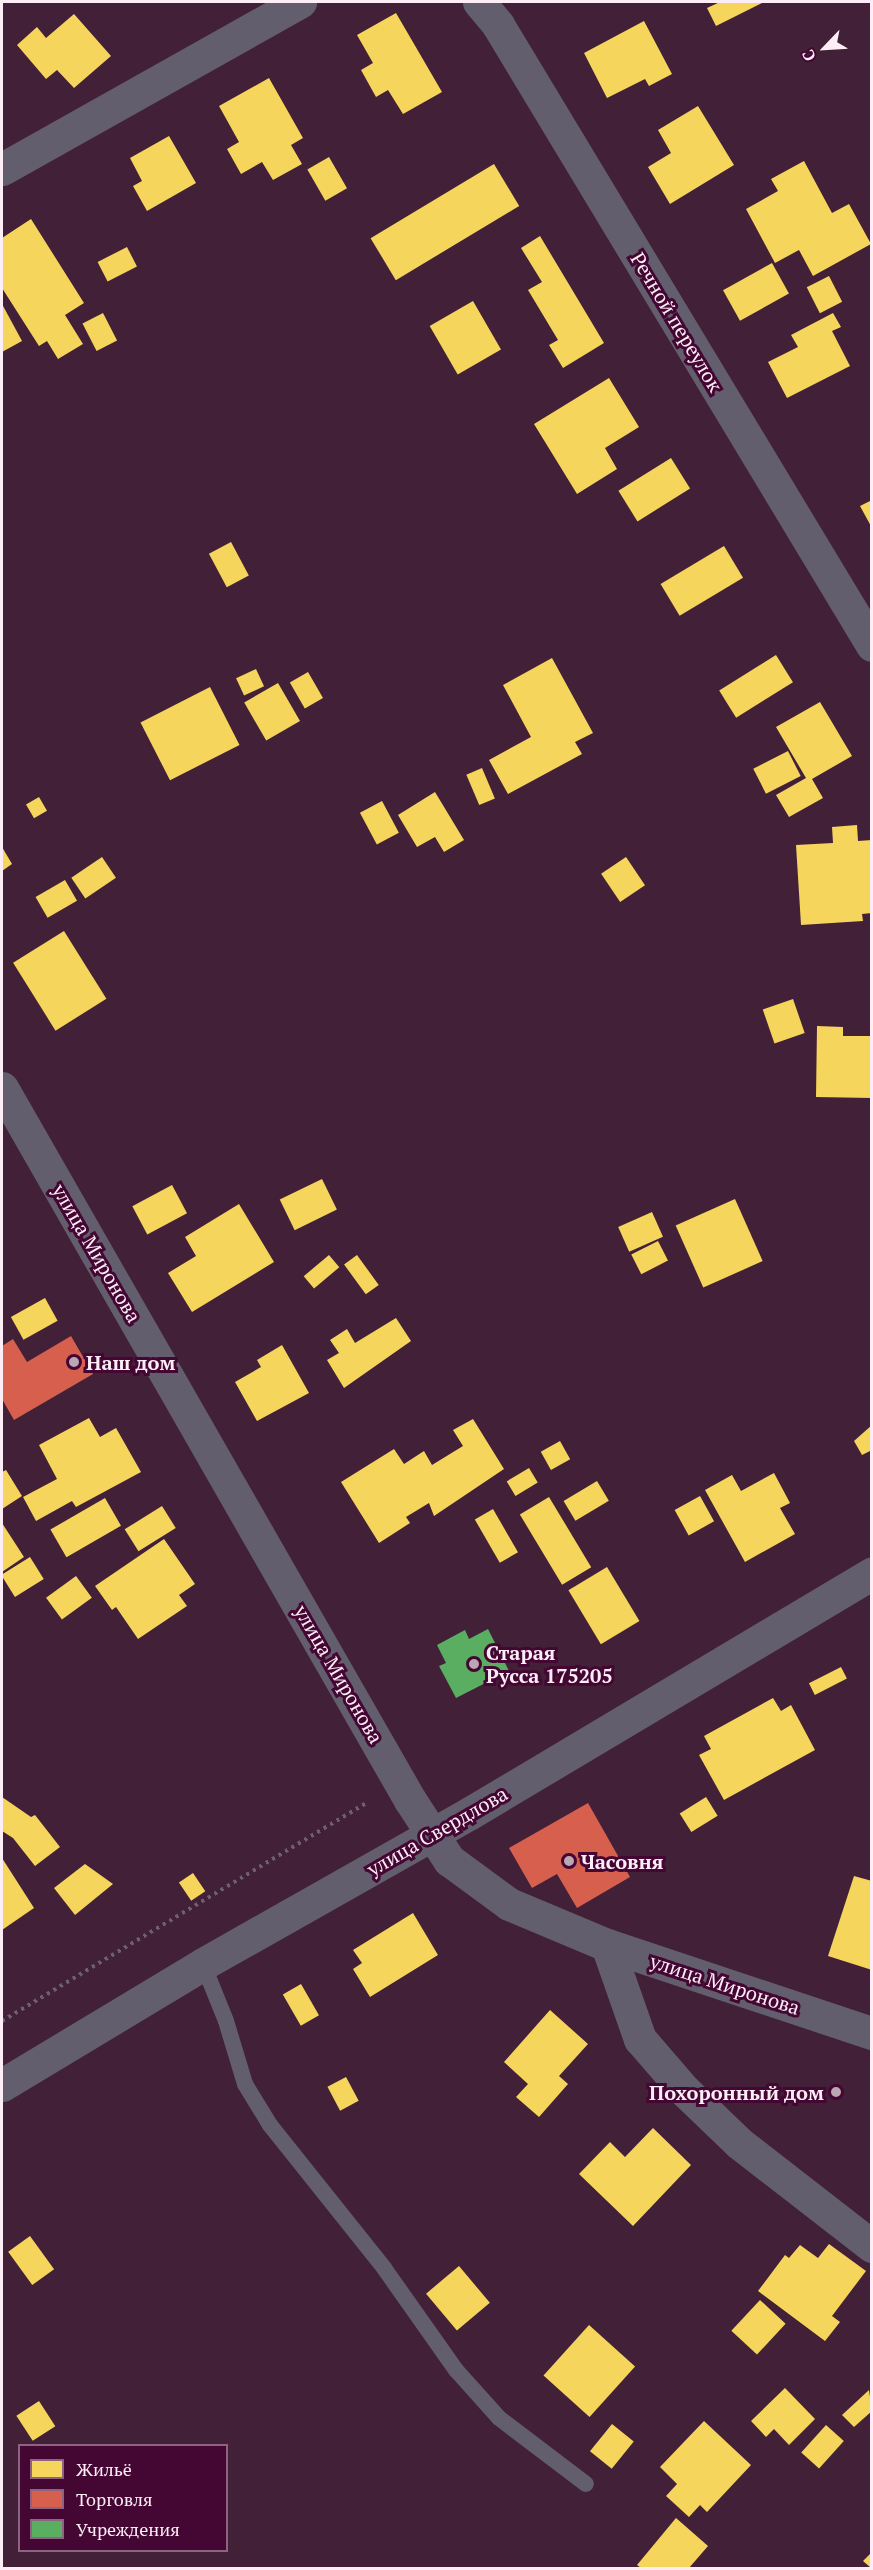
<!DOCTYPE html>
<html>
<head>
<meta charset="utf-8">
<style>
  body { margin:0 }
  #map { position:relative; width:873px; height:2570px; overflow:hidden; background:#422138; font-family:"PT Serif",serif }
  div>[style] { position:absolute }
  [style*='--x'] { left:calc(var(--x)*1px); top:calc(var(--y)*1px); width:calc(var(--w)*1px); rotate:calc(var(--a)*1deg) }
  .homes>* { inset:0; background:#f6d55c; transform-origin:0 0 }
  .shops>* { inset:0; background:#d6604d }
  .public>* { inset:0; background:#5aae61 }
  .path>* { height:4px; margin-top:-2px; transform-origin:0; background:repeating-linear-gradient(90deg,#6c5f6e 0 3px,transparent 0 7.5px) }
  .service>* { height:16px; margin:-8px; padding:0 8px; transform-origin:8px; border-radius:8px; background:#625e6e }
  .minor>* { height:33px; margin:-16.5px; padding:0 16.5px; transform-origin:16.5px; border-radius:16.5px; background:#625e6e }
  .tertiary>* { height:33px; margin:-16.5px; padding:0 16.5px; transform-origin:16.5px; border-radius:16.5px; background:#625e6e }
  .dots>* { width:16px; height:16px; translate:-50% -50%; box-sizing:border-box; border:3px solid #440633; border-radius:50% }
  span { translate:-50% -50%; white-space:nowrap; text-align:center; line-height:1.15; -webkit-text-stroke:6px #440633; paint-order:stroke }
  .street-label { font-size:20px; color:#fdedf6 }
  .poi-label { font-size:20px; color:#fdedf6; font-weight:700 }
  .left { translate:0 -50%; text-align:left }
  .right { translate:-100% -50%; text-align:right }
  .frame { position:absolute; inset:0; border:3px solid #fdedf6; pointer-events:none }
  .legend { position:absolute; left:18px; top:2444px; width:210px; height:108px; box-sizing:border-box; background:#440633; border:2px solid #8e6281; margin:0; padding:8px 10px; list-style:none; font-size:18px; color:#fdedf6 }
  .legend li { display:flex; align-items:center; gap:12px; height:30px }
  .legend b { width:30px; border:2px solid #8e6281 }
  .north { position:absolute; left:795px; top:18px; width:60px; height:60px; -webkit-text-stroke:4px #440633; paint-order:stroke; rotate:245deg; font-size:16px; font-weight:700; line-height:24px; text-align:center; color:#fdedf6 }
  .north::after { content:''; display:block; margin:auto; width:21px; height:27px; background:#fdedf6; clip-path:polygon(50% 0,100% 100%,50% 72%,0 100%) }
</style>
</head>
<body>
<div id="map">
  <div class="homes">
    <i style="clip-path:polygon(720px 2px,764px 2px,716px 26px,707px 8px)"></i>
    <i style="clip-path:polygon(396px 13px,442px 92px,403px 114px,388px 90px,376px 97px,361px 70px,373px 63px,357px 35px)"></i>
    <i style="clip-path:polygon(74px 14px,111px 56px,74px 88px,57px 70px,46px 79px,17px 45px,37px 27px,46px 38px)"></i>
    <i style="clip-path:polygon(644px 21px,672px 74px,649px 86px,645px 79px,607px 98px,584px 53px)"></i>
    <i style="clip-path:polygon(269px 78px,303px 138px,291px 145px,302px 164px,273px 180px,262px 162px,241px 174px,227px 149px,239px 142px,219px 106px)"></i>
    <i style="clip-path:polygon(698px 106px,734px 165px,670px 204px,648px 167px,671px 153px,658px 130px)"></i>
    <i style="clip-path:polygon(169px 136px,196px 183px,147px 211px,133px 186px,142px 181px,130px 158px)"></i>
    <i style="left:329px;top:157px;width:36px;height:25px;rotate:60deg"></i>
    <i style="clip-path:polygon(804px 161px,832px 213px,849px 204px,871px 244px,813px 276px,799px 250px,775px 263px,746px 209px,778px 191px,771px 179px)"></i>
    <i style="left:494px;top:164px;width:49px;height:144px;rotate:59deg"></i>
    <i style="clip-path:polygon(31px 219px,84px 303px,65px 315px,83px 344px,58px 359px,47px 341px,39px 346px,2px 288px,2px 238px)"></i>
    <i style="clip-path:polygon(540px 236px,604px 343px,563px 368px,549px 345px,558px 340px,528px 290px,542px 282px,521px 248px)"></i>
    <i style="left:127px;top:247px;width:22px;height:33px;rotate:63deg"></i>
    <i style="left:772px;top:263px;width:35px;height:56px;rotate:61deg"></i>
    <i style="left:829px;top:276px;width:29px;height:25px;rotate:63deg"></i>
    <i style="left:473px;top:301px;width:56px;height:50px;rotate:60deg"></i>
    <i style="clip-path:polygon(2px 304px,22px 341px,2px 352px)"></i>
    <i style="left:103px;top:313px;width:31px;height:23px;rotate:63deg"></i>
    <i style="clip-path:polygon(833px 313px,841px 327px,832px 331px,850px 366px,787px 398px,768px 362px,798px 347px,791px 335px)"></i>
    <i style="clip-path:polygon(609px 378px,639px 427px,605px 448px,617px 469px,577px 494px,534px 424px)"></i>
    <i style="left:671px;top:458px;width:36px;height:62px;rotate:58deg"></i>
    <i style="clip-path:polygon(872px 500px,872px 528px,860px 506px)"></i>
    <i style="left:231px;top:542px;width:38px;height:25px;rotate:62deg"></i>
    <i style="left:724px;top:546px;width:37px;height:74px;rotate:59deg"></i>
    <i style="left:776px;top:655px;width:32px;height:67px;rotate:58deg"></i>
    <i style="clip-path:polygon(552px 658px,593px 733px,575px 742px,582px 754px,508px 794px,489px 760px,531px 737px,503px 685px)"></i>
    <i style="left:256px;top:669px;width:19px;height:22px;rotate:65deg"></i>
    <i style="left:308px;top:672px;width:30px;height:21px;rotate:60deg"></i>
    <i style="left:278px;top:683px;width:44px;height:39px;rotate:60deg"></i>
    <i style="left:210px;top:687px;width:65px;height:78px;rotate:63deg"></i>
    <i style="clip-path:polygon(820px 702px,852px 756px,812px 779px,823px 798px,789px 817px,776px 795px,806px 778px,776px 727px)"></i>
    <i style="left:788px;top:751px;width:28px;height:39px;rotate:63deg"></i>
    <i style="left:482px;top:768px;width:33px;height:17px;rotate:67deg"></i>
    <i style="clip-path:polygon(435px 792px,464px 840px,444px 852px,435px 837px,417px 847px,398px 815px)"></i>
    <i style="left:39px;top:797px;width:16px;height:15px;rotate:60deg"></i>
    <i style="left:382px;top:801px;width:36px;height:25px;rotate:62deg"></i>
    <i style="clip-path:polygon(857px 825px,858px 841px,872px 840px,872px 913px,862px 914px,863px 921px,801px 925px,796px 845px,833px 843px,832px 827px)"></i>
    <i style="clip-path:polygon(2px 847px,12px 864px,2px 871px)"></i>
    <i style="left:102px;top:857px;width:25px;height:37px;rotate:56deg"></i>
    <i style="left:626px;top:857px;width:34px;height:30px;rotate:56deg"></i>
    <i style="left:65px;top:880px;width:24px;height:34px;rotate:60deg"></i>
    <i style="left:64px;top:931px;width:80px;height:60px;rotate:58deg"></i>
    <i style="left:793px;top:999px;width:36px;height:32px;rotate:71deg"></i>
    <i style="clip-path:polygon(817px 1026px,843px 1027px,843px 1036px,872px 1036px,872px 1098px,816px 1097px)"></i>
    <i style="left:322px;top:1179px;width:34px;height:47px;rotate:64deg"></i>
    <i style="left:172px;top:1185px;width:32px;height:45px;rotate:62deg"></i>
    <i style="left:735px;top:1199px;width:68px;height:65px;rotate:66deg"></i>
    <i style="clip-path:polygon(239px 1204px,274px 1262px,192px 1312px,168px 1273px,196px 1256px,185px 1237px)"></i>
    <i style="left:652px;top:1212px;width:27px;height:37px;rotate:66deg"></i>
    <i style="left:658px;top:1241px;width:22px;height:30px;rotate:63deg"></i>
    <i style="left:329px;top:1255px;width:16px;height:33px;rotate:50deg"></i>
    <i style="left:357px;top:1255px;width:37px;height:16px;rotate:54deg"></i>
    <i style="left:45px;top:1298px;width:26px;height:39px;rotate:61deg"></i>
    <i style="clip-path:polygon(396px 1318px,411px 1341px,344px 1388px,327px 1360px,339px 1353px,330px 1340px,347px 1329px,355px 1343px)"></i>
    <i style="clip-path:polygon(282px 1345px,309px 1393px,257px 1421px,235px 1382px,261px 1367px,257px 1360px)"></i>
    <i style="clip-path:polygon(89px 1418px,100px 1437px,116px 1428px,141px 1472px,76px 1507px,72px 1501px,36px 1521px,23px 1497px,57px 1479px,39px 1445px)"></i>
    <i style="clip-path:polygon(473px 1419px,504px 1469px,434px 1516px,429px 1503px,406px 1517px,410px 1523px,379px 1543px,341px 1482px,394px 1449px,404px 1464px,424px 1451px,432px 1465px,463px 1446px,453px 1430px)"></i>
    <i style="clip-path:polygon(872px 1425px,872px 1450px,862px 1455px,854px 1441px)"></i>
    <i style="left:560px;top:1441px;width:21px;height:22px;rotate:61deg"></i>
    <i style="left:529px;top:1468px;width:17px;height:26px;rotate:59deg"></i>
    <i style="clip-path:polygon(6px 1470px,22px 1496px,2px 1509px,2px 1472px)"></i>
    <i style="clip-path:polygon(774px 1473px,790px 1503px,780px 1508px,795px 1534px,745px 1562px,705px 1490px,732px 1475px,741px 1491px)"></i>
    <i style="left:597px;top:1481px;width:23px;height:39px;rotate:59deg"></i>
    <i style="left:700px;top:1496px;width:29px;height:29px;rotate:61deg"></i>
    <i style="left:549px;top:1497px;width:82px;height:34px;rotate:59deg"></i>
    <i style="left:105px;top:1498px;width:32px;height:63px;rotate:60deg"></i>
    <i style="left:162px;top:1506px;width:26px;height:44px;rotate:58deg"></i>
    <i style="left:493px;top:1509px;width:50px;height:21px;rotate:60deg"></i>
    <i style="clip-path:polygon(2px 1523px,24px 1557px,2px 1572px)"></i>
    <i style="clip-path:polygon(164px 1539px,195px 1584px,179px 1595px,187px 1606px,138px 1639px,116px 1607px,112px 1610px,95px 1586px)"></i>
    <i style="left:30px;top:1557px;width:26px;height:34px;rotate:58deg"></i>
    <i style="left:607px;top:1567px;width:63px;height:45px;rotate:59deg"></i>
    <i style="left:76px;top:1576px;width:27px;height:37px;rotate:54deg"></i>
    <i style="left:841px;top:1667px;width:13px;height:36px;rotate:63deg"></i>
    <i style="clip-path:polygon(773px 1698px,781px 1711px,791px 1705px,815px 1750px,724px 1800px,699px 1755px,711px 1749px,704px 1736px)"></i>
    <i style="clip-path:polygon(2px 1797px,31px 1817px,35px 1815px,60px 1847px,35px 1866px,13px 1838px,2px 1831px)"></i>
    <i style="left:706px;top:1797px;width:22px;height:31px;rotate:58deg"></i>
    <i style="clip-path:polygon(2px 1858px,34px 1908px,2px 1930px)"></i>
    <i style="clip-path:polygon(85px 1864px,113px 1884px,75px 1915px,54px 1888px)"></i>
    <i style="left:193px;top:1873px;width:22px;height:17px;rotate:56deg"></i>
    <i style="clip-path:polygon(854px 1876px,872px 1881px,872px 1970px,828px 1956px)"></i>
    <i style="clip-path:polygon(413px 1913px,438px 1955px,370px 1997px,353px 1969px,362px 1963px,353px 1950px)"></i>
    <i style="left:301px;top:1984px;width:36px;height:21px;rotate:60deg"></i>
    <i style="clip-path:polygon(550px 2010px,588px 2044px,559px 2076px,568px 2084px,539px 2117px,516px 2097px,528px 2084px,504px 2062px)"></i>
    <i style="left:346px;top:2077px;width:27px;height:21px;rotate:62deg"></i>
    <i style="clip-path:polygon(653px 2128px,691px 2165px,633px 2226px,579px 2174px,610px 2142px,625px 2157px)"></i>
    <i style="left:30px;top:2236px;width:41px;height:27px;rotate:54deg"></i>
    <i style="clip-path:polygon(829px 2244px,866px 2271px,832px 2316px,840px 2322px,825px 2341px,758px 2291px,785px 2255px,789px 2258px,800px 2245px,818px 2258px)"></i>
    <i style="left:459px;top:2266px;width:48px;height:43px;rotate:50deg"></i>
    <i style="left:760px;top:2300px;width:35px;height:42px;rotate:43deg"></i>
    <i style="left:589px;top:2325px;width:62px;height:68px;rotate:42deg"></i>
    <i style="clip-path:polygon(785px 2388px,815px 2419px,789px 2445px,774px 2429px,766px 2437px,751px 2421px)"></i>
    <i style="clip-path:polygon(869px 2390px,872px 2411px,854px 2427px,842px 2415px)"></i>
    <i style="left:39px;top:2401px;width:30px;height:27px;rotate:57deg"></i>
    <i style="clip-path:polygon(704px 2421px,751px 2465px,707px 2512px,700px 2505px,689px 2517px,666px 2496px,677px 2484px,660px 2467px)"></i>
    <i style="left:612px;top:2424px;width:28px;height:35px;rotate:39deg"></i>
    <i style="left:826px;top:2425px;width:24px;height:37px;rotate:42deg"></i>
    <i style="clip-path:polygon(676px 2518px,708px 2546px,689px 2568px,641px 2568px,637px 2565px)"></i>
    <i style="clip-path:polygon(872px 2552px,872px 2568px,871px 2568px,863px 2561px)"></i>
  </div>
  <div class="shops">
    <i style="clip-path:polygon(71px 1336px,93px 1374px,14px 1420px,2px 1399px,2px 1346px,13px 1339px,27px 1362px)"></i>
    <i style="clip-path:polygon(588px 1803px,630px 1877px,577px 1908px,557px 1874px,532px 1888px,509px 1848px)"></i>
  </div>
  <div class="public">
    <i style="clip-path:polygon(488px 1629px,509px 1671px,456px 1698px,439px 1666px,446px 1663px,437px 1645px,465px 1630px,469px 1639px)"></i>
  </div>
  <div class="path">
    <i style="--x:2;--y:2021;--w:424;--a:-30.9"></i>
  </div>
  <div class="service">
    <i style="--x:203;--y:1964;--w:61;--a:68"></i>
    <i style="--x:226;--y:2021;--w:66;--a:73.2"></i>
    <i style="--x:245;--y:2084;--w:48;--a:58.6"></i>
    <i style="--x:270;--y:2125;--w:183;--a:51.4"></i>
    <i style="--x:384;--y:2268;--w:125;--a:54.8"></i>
    <i style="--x:456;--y:2370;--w:64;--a:48.1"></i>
    <i style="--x:499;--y:2418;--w:109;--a:37.2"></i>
  </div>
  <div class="minor">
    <i style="--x:479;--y:2;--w:30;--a:50"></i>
    <i style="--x:498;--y:25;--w:724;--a:58.9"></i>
    <i style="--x:2;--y:169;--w:342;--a:-29.3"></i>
    <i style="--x:2;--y:1088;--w:821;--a:60.19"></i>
    <i style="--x:410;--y:1800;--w:72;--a:57"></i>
    <i style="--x:449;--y:1860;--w:74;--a:36.3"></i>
    <i style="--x:509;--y:1904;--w:106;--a:22.7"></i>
    <i style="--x:607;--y:1945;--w:279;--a:18.4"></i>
    <i style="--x:607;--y:1945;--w:100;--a:70.7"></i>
    <i style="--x:640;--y:2039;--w:67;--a:49.2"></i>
    <i style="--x:684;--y:2090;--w:76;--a:43.9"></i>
    <i style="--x:739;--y:2143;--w:168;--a:37.8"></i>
  </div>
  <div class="tertiary">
    <i style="--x:2;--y:2085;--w:235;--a:-31"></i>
    <i style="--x:203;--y:1964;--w:307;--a:-29.5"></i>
    <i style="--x:470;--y:1813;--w:468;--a:-30.8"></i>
  </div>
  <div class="dots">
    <i style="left:74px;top:1362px;background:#bca6b4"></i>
    <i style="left:474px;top:1664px;background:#bca6b4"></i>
    <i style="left:569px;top:1861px;background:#bca6b4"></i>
    <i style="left:836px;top:2092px;background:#bca6b4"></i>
  </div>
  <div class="street-label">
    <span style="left:677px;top:322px;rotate:59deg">Речной переулок</span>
    <span style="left:97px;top:1253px;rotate:60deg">улица Миронова</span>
    <span style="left:339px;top:1674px;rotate:60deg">улица Миронова</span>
    <span style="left:437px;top:1831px;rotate:-30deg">улица Свердлова</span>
    <span style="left:725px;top:1984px;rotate:18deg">улица Миронова</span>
  </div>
  <div class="poi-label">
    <span class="left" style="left:86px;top:1362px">Наш дом</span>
    <span class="left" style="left:486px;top:1664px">Старая<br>Русса 175205</span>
    <span class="left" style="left:581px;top:1861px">Часовня</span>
    <span class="right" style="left:824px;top:2092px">Похоронный дом</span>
  </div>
  <div class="frame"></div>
  <ul class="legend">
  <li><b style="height:16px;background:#f6d55c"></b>Жильё</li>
  <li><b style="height:16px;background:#d6604d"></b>Торговля</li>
  <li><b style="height:16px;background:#5aae61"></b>Учреждения</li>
  </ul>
  <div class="north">С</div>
</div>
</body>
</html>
